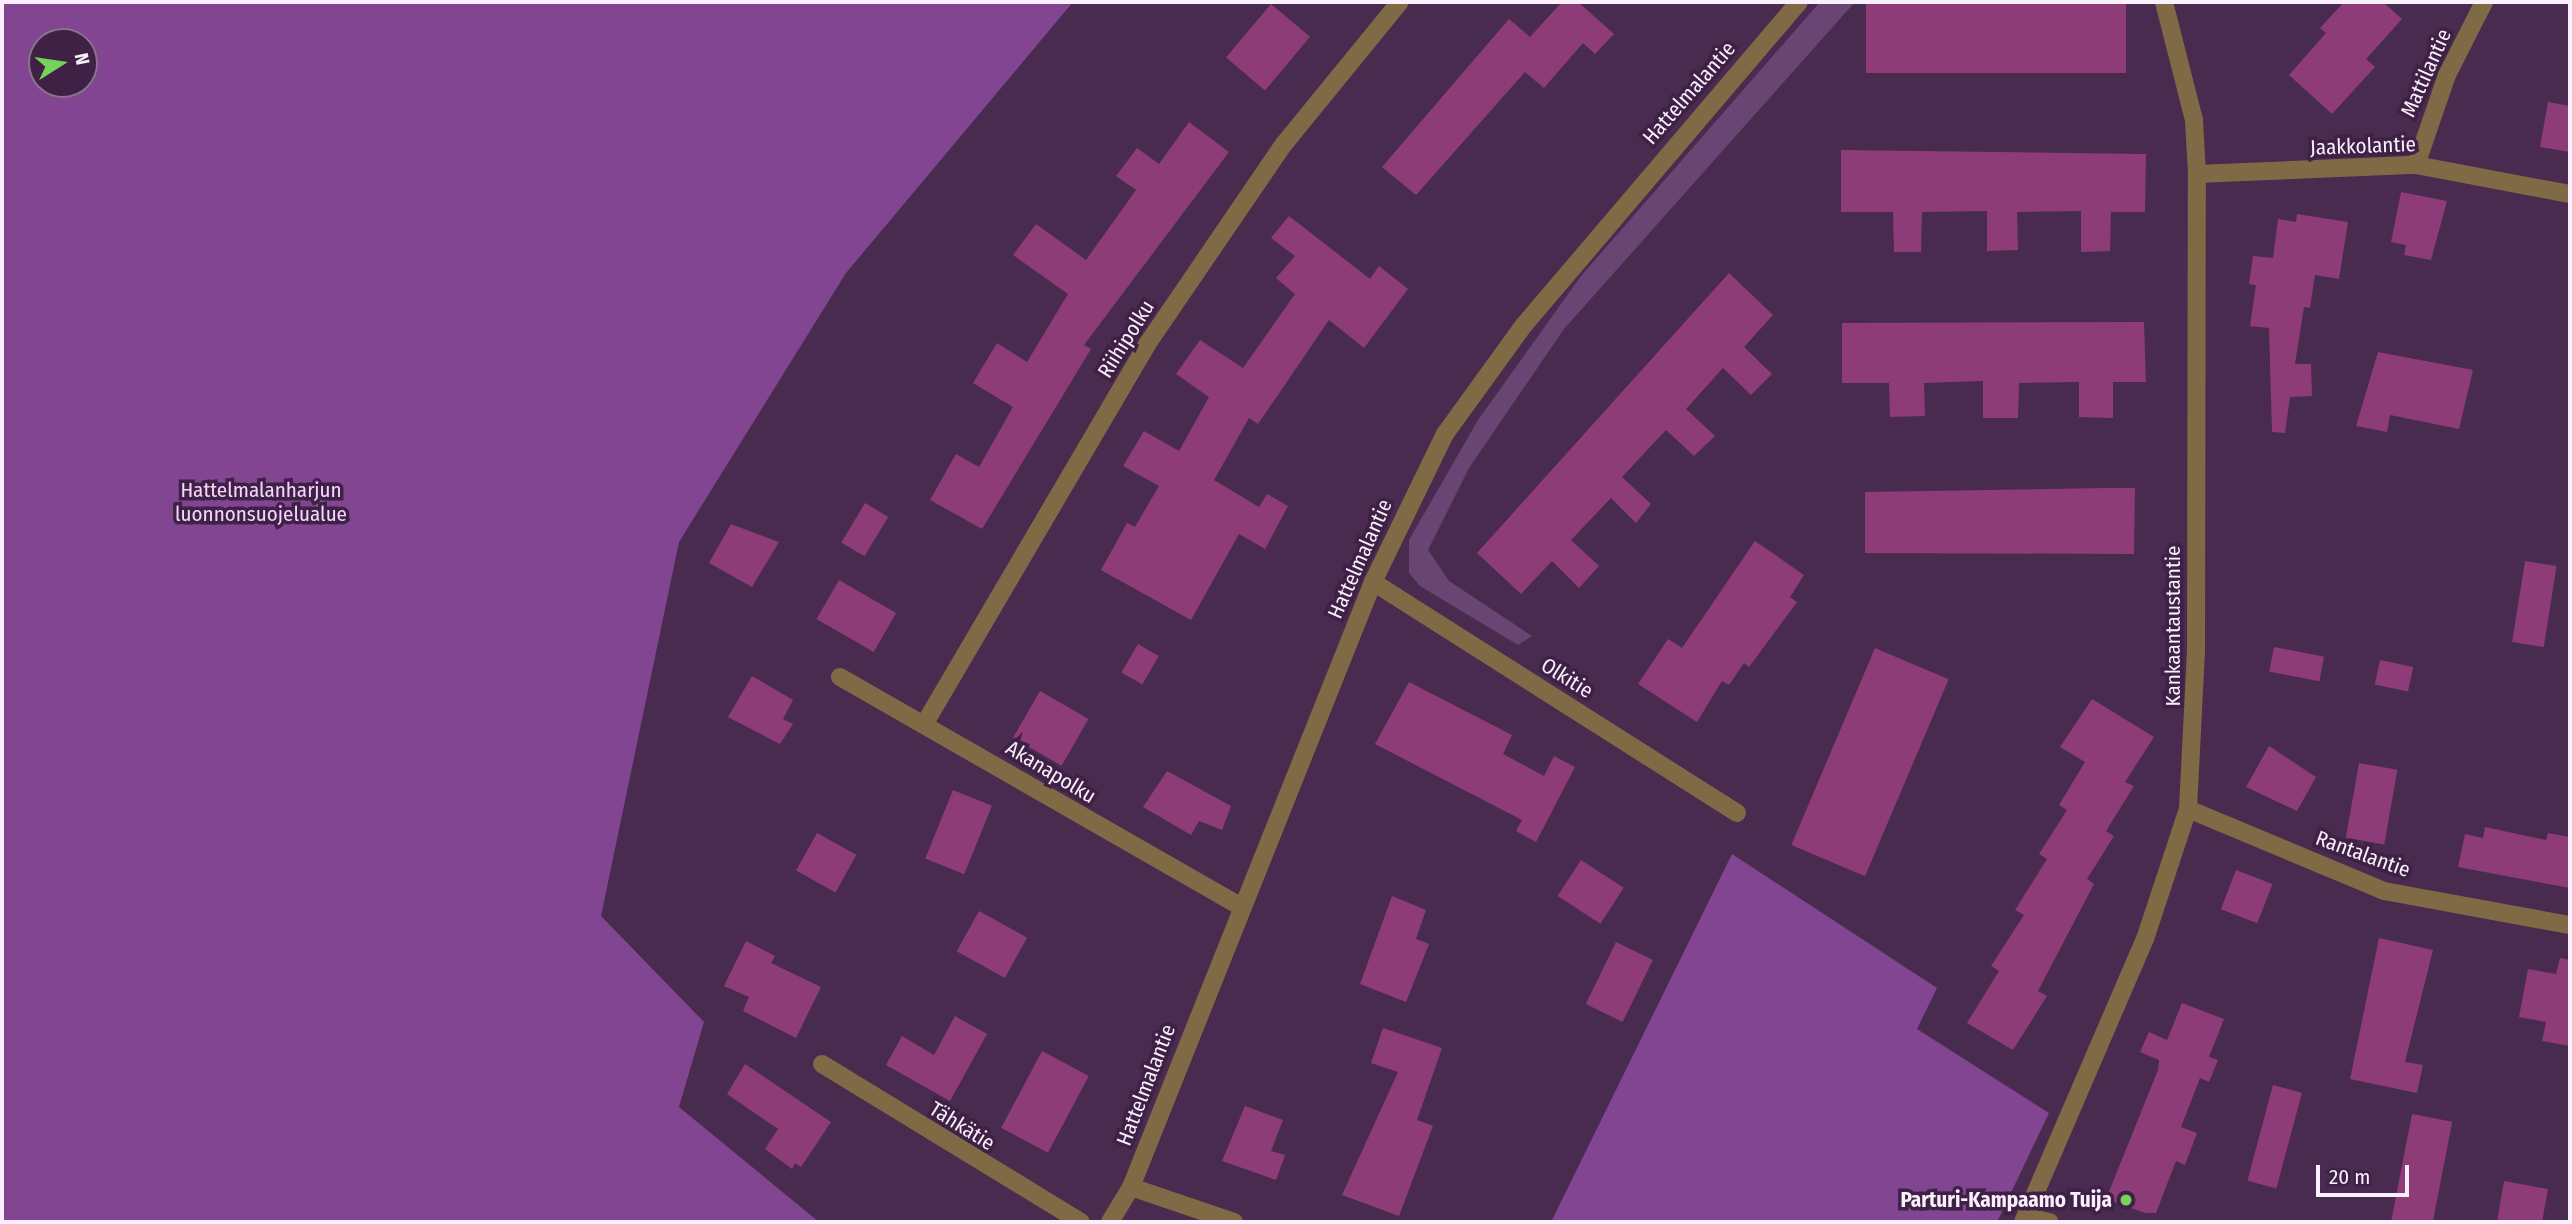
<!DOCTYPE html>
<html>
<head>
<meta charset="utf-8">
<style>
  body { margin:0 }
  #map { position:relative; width:2572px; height:1224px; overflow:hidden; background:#492b50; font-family:"Fira Sans Condensed",sans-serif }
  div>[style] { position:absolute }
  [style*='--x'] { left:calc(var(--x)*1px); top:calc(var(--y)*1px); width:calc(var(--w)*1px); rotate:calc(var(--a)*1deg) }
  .green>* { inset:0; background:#694573 }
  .forest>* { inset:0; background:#814591 }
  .building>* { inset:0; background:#8d3c77; transform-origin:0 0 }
  .minor>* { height:18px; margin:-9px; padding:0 9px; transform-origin:9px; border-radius:9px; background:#806a45 }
  .dots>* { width:19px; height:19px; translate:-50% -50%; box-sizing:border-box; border:4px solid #3e2145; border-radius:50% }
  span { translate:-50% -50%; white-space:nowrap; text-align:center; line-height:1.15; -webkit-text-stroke:7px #3e2145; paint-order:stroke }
  .street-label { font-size:21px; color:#faeffd }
  .park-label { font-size:21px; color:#f5d5fe }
  .poi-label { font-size:21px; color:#faeffd; font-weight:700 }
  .right { translate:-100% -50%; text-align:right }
  .frame { position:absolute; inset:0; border:4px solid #faeffd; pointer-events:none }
  .north { position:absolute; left:28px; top:28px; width:70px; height:70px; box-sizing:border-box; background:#3e2145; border:2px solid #89738f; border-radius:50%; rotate:78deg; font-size:19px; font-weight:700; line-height:28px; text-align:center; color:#faeffd }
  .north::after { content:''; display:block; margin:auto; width:24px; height:32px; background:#76d25a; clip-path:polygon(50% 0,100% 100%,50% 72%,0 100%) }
  .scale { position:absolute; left:2316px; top:1165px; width:93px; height:32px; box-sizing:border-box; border:4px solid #faeffd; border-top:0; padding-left:9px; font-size:21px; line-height:24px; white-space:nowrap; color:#faeffd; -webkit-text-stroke:5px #3e2145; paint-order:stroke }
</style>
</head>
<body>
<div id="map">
  <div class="green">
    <i style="clip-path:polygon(1820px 2px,1855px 2px,1564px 329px,1469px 468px,1428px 550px,1449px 581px,1532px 636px,1518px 645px,1420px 586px,1409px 573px,1409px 540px,1478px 420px,1581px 276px)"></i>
  </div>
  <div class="forest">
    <i style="clip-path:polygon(evenodd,2px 2px,1073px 2px,846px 273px,679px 542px,601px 916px,704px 1022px,679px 1107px,819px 1222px,2px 1222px,2px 2px,42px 42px,84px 42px,84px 84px,42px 84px,42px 42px)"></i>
    <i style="clip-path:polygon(1732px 854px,1937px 988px,1917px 1029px,2049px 1113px,1997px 1222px,1551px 1222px)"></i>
  </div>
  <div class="building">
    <i style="clip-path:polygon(1562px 2px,1578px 2px,1614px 34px,1595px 54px,1583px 43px,1544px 88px,1525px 72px,1416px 195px,1382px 167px,1509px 19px,1530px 37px)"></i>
    <i style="clip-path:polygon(2344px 2px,2383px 2px,2402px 19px,2366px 59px,2375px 67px,2332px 114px,2289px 75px,2326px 33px,2320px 28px)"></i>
    <i style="left:1271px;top:4px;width:51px;height:70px;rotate:40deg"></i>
    <i style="left:1866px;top:4px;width:260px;height:69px"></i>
    <i style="clip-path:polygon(2548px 102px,2570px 106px,2570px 152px,2540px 147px)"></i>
    <i style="clip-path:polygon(1189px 122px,1229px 152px,1084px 345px,1091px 349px,982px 529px,930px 500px,956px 454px,979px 467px,1013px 407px,973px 383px,997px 343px,1027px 362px,1068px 294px,1013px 255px,1036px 224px,1086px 260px,1136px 190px,1116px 176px,1137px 148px,1159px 164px)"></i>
    <i style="clip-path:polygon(1841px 150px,2146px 154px,2145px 212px,2111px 212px,2110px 251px,2081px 252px,2081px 211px,2017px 212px,2018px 250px,1987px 251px,1987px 211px,1922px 212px,1921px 252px,1894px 252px,1893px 212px,1841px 212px)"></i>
    <i style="clip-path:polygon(2401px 192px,2447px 201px,2431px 260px,2404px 255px,2406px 245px,2391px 242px)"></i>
    <i style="clip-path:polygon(2297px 214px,2348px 222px,2339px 279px,2315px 275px,2310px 308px,2304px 307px,2295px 364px,2311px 364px,2312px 396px,2290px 397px,2285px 433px,2272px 432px,2269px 328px,2250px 326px,2256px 285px,2249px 284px,2253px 256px,2273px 258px,2278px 219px,2296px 222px)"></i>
    <i style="clip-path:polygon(1289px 216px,1370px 279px,1379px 266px,1408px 289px,1364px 348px,1329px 320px,1258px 424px,1249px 418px,1214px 480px,1259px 507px,1267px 494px,1288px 506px,1265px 549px,1239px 534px,1191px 620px,1101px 570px,1127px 523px,1135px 527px,1159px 486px,1123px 466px,1144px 431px,1179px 451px,1209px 397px,1176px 374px,1200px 340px,1243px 368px,1295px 294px,1276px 278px,1295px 256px,1271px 238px)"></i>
    <i style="clip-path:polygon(1729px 273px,1773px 315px,1744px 347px,1772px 374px,1751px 395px,1723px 368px,1686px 409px,1715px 436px,1694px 456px,1666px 430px,1622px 477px,1651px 504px,1636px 523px,1611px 498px,1571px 540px,1599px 566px,1579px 588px,1552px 561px,1521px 594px,1477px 553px)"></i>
    <i style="clip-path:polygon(2144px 322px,2146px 382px,2113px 382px,2113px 418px,2079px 417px,2079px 382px,2019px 383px,2018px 418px,1983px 418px,1983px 381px,1924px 383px,1925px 416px,1890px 417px,1889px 383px,1842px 383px,1842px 323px)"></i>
    <i style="clip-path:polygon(2378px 352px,2473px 370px,2459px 429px,2390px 415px,2387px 432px,2356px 426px)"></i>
    <i style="clip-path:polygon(2107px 488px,2135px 488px,2134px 554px,1865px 553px,1865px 492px)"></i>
    <i style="left:865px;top:503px;width:27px;height:46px;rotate:31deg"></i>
    <i style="clip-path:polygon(731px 524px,779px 542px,752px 587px,709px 563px)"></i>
    <i style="clip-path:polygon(1755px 541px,1804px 575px,1790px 597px,1797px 602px,1749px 667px,1744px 663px,1729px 685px,1722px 681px,1697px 722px,1638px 684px,1668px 639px,1682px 648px)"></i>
    <i style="left:2525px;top:561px;width:32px;height:82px;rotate:9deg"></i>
    <i style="left:839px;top:580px;width:66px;height:45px;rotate:30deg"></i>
    <i style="left:1138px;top:644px;width:24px;height:33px;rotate:30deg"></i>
    <i style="left:2274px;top:647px;width:51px;height:25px;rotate:11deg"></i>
    <i style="left:1875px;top:648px;width:80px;height:214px;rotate:23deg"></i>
    <i style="left:2380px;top:660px;width:34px;height:25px;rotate:12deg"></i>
    <i style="clip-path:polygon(752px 676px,793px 700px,783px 719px,793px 724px,780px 744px,728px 717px)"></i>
    <i style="clip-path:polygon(1409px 682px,1512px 735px,1503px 754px,1544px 776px,1554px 756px,1575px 767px,1536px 842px,1516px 831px,1522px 820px,1375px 744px)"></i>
    <i style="left:1040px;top:691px;width:56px;height:54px;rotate:30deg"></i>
    <i style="clip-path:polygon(2092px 699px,2154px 737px,2125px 782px,2134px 786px,2106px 831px,2114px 836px,2087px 879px,2094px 884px,2038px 991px,2047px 996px,2013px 1050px,1967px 1023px,1999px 971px,1991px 966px,2024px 915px,2015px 910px,2047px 859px,2039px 854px,2067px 810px,2059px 805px,2085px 762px,2060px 747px)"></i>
    <i style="clip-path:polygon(2269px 746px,2316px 777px,2297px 811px,2246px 787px)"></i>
    <i style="left:2359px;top:763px;width:39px;height:76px;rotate:10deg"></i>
    <i style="clip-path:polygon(1167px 771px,1231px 806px,1222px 830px,1199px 821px,1191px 835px,1143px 807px)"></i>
    <i style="left:953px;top:790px;width:42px;height:74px;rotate:22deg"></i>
    <i style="clip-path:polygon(2485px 827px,2546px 840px,2548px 833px,2570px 837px,2570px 888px,2458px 867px,2465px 834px,2483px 838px)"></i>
    <i style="left:817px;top:833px;width:45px;height:43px;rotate:29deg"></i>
    <i style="left:1581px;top:860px;width:51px;height:43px;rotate:33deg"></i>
    <i style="left:2236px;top:870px;width:39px;height:42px;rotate:21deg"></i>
    <i style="clip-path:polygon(1392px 896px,1426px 910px,1416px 939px,1429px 944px,1406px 1002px,1360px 984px)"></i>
    <i style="left:979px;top:911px;width:55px;height:46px;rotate:29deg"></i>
    <i style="clip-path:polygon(2379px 938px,2433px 950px,2405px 1062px,2423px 1065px,2417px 1093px,2350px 1079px)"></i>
    <i style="clip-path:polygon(746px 941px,775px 956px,771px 963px,821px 987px,796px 1038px,743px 1011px,749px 997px,724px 986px)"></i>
    <i style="left:1616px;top:942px;width:41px;height:69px;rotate:26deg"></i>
    <i style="clip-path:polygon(2560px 958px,2570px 960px,2570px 1046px,2542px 1041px,2546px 1022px,2519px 1017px,2528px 969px,2556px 974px)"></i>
    <i style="clip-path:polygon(2182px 1003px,2224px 1019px,2209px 1057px,2218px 1060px,2209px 1082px,2200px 1078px,2181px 1127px,2197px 1133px,2185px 1165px,2176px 1161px,2156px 1213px,2145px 1213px,2106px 1199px,2158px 1070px,2159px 1060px,2140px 1052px,2149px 1032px,2167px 1040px)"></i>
    <i style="clip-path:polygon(955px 1016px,987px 1034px,950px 1101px,886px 1065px,902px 1036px,934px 1055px)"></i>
    <i style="clip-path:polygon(1383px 1028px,1442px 1048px,1417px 1120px,1433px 1126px,1399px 1216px,1342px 1195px,1398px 1072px,1371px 1063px)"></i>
    <i style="left:1042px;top:1051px;width:53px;height:87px;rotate:28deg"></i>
    <i style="clip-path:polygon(745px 1064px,831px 1122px,801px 1167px,795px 1163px,792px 1169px,765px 1149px,778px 1129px,727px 1094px)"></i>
    <i style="left:2273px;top:1085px;width:30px;height:99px;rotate:15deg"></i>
    <i style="clip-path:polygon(1245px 1106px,1283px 1120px,1271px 1151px,1285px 1155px,1276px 1180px,1222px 1161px)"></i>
    <i style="left:2412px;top:1114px;width:41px;height:110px;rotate:11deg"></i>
    <i style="clip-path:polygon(2504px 1181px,2548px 1189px,2542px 1222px,2497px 1222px)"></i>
  </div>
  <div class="minor">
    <i style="--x:2416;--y:165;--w:95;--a:-71"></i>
    <i style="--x:2447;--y:75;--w:82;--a:-63.1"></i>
    <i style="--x:2197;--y:174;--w:219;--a:-2.4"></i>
    <i style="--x:2416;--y:165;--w:157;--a:10.7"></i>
    <i style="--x:1373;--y:582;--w:431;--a:32.4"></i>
    <i style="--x:840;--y:677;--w:461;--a:29.8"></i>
    <i style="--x:925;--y:723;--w:441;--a:-59.6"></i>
    <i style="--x:1148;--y:343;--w:241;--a:-55.7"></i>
    <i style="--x:1284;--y:144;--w:183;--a:-50.8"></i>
    <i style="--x:2188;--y:809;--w:212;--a:22.7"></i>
    <i style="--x:2384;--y:891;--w:189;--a:10.4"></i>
    <i style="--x:822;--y:1064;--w:303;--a:31.4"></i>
    <i style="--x:1131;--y:1187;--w:109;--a:18.8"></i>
    <i style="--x:2026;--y:1217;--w:24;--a:12"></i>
    <i style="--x:1110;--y:1222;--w:41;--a:-59"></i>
    <i style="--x:1131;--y:1187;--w:652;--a:-68.2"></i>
    <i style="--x:1373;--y:582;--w:165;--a:-64.1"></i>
    <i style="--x:1445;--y:434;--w:135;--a:-54.1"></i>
    <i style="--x:1524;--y:325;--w:424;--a:-49.6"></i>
    <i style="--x:2023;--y:1222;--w:308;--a:-66.7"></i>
    <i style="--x:2145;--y:939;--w:137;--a:-71.7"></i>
    <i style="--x:2188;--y:809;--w:157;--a:-87.1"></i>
    <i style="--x:2196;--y:652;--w:478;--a:-89.9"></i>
    <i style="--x:2197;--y:174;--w:54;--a:-93.2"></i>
    <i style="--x:2194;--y:120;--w:122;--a:-104.3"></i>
  </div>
  <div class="dots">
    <i style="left:2126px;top:1200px;background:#76d25a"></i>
  </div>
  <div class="street-label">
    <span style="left:2426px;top:73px;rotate:-66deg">Mattilantie</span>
    <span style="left:1689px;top:93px;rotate:-49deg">Hattelmalantie</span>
    <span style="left:2363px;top:146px;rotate:-2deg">Jaakkolantie</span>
    <span style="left:1126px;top:339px;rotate:-58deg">Riihipolku</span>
    <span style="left:1360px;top:559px;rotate:-66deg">Hattelmalantie</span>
    <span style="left:2173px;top:626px;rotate:-90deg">Kankaantaustantie</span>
    <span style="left:1567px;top:678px;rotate:32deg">Olkitie</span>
    <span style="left:1051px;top:772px;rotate:31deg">Akanapolku</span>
    <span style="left:2363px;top:854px;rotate:20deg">Rantalantie</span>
    <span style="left:1146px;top:1085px;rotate:-69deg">Hattelmalantie</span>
    <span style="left:962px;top:1126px;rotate:32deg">Tähkätie</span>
  </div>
  <div class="park-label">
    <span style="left:261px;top:502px">Hattelmalanharjun<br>luonnonsuojelualue</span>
  </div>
  <div class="poi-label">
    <span class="right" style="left:2112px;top:1200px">Parturi-Kampaamo Tuija</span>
  </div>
  <div class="frame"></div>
  <div class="north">N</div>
  <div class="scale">20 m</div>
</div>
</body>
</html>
